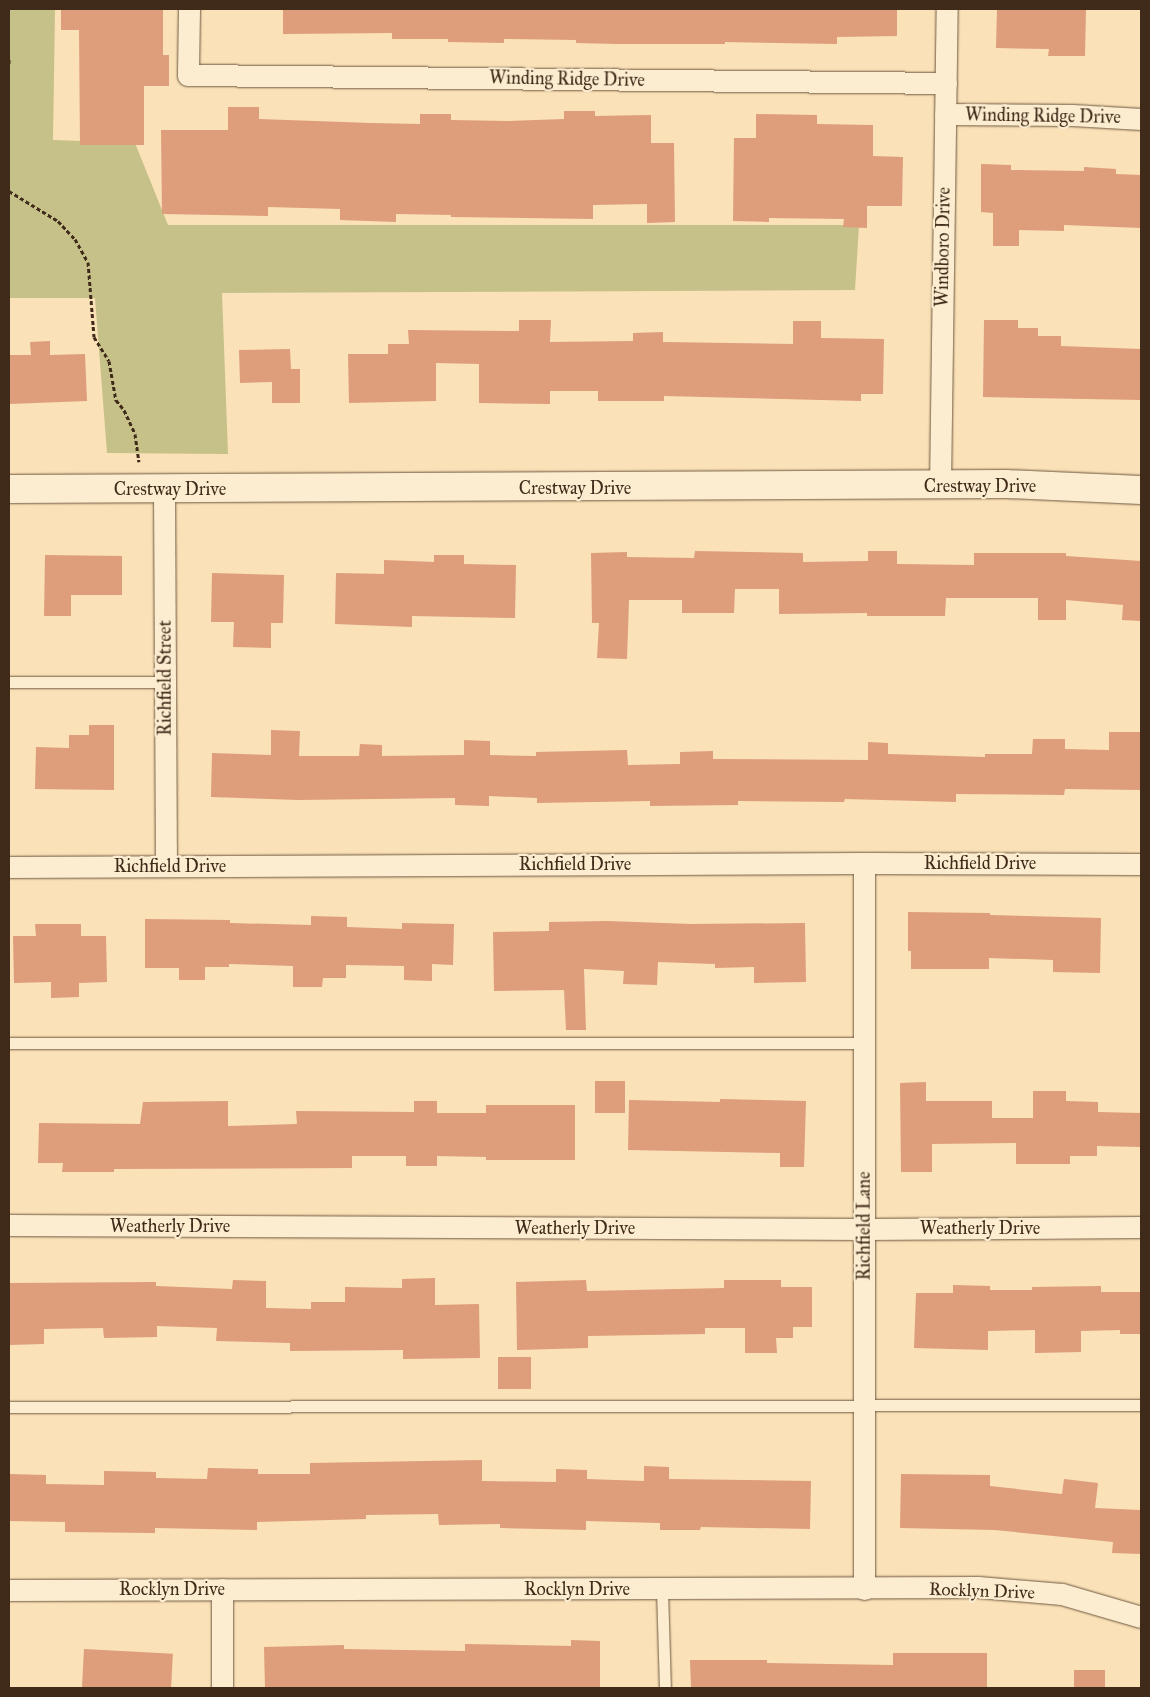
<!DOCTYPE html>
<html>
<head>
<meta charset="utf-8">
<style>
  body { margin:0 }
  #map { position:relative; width:1150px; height:1697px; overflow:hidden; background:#fae1b7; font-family:"IM FELL Great Primer",serif }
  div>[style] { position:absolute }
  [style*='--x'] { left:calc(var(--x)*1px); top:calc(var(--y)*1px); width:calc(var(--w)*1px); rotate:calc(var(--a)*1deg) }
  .green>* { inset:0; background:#c5c189 }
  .building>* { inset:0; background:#de9d7b; transform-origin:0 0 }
  .path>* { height:3px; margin-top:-1.5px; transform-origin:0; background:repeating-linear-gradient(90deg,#402a19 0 4px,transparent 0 6.5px) }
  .roads { filter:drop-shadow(0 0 1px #6e5840) drop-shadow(0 0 1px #6e5840) }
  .service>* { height:11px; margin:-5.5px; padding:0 5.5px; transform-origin:5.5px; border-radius:5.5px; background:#fcecd0 }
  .minor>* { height:21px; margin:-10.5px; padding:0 10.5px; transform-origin:10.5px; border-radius:10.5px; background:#fcecd0 }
  .secondary>* { height:28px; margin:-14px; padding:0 14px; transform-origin:14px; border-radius:14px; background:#fcecd0 }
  span { translate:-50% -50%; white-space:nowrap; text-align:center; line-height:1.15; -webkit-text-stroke:4.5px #fcecd0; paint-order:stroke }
  .street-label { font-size:18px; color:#402a19 }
  .frame { position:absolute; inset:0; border:10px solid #402a19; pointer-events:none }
</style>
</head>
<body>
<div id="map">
  <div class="green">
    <i style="clip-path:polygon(9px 9px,55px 9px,53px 140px,135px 143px,168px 225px,859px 225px,855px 290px,222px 293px,228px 454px,107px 453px,95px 298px,9px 298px)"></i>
  </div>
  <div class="building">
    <i style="clip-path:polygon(61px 9px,163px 9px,163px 55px,169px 55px,169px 86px,144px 86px,144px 145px,80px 145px,79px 30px,61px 30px)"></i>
    <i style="clip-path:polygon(283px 9px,897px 9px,897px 36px,837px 37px,837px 44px,725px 42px,725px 44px,617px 44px,576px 43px,576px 40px,504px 39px,504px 43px,448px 42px,448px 39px,392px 39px,392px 33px,283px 34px)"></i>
    <i style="clip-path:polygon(997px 9px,1086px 9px,1085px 56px,1048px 56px,1049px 49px,996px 48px)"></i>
    <i style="clip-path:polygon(228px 107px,259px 107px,259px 119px,371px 123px,420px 124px,420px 114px,451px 114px,451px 120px,508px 121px,564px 119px,564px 111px,595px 111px,595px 116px,651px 115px,651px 143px,674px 143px,675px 222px,647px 223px,647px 204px,593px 205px,593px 219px,451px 217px,451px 215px,396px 214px,396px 222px,340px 220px,340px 209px,268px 207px,268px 216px,162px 214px,161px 130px,228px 130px)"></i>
    <i style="clip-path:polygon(756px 114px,817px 115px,817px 124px,873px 125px,873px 156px,903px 157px,902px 206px,867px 206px,867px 228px,843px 227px,844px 219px,769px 218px,769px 222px,733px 221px,734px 138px,756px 138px)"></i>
    <i style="clip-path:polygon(981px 164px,1011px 165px,1011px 170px,1084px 171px,1084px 167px,1116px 169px,1116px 174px,1141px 175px,1141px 228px,1064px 225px,1064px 231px,1019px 230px,1019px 246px,993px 246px,993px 213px,981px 212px)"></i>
    <i style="clip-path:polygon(519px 320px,551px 320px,550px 342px,633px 341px,633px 333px,663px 332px,663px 342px,793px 344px,793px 321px,821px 321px,821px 338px,884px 339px,883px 394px,861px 394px,861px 401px,664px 396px,664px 401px,598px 401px,598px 391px,550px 391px,550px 404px,479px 403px,479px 364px,436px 363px,436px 401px,349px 403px,348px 354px,388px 354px,388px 344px,409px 344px,408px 330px,519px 331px)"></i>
    <i style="clip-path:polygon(984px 320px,1018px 320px,1018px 328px,1038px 328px,1038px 336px,1061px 336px,1061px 346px,1141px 349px,1141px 400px,983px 397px)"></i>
    <i style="clip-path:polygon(50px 341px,50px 355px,85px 354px,87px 401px,9px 404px,9px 355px,31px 355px,30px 342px)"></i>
    <i style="clip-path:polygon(290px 349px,291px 369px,300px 369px,300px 403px,272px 403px,272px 382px,240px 383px,239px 350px)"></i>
    <i style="clip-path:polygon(695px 551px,803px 553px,803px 562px,868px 561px,868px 551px,897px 551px,897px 564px,974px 565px,974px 553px,1066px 553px,1066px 556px,1141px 561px,1141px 621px,1122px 620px,1123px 605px,1066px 600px,1066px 620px,1038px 620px,1038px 598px,946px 598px,945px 616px,867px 616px,867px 613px,779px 614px,779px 589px,735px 589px,734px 613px,682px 613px,682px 600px,629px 600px,627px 659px,597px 658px,599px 623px,592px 623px,591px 553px,627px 552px,627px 557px,694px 558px)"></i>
    <i style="clip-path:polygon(45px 555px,122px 556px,122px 595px,71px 595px,71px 616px,44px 616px)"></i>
    <i style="clip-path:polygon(434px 555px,464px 555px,464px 564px,516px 565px,515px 618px,412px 616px,412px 627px,335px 624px,336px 573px,384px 574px,384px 560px,434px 562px)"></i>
    <i style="clip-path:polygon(212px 573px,284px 575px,283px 623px,271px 623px,271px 648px,233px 647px,234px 622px,211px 622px)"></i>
    <i style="clip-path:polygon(89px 725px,114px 725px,114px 790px,35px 789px,36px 747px,69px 748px,69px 735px,89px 735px)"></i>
    <i style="clip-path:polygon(271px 730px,300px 731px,299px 756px,359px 756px,360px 744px,382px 745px,382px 756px,464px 755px,464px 740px,490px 741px,490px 755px,536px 756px,536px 752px,627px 750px,628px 765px,680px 764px,680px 752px,713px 751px,713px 759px,868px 760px,868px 742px,888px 743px,888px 754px,985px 757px,985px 754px,1032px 754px,1033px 739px,1065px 739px,1065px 749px,1109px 750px,1109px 732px,1140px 732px,1141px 790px,1065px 789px,1064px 795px,956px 794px,956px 802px,845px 799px,844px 802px,738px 801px,738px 805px,650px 806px,650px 801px,537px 803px,537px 798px,489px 796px,489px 806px,455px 805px,455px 798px,298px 800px,211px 797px,212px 753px,271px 755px)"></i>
    <i style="clip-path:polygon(908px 912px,990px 913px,990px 915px,1101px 918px,1100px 973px,1053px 972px,1053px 960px,989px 958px,989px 969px,911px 969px,911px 951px,908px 951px)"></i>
    <i style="clip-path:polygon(311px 916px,347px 917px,347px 927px,402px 929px,402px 923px,454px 924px,453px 965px,432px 964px,432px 981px,404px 980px,404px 966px,346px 965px,346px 978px,323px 978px,322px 987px,293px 987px,293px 966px,229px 964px,229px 967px,205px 967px,205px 980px,179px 980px,179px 968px,145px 968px,145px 919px,230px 920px,230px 923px,311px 925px)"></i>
    <i style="clip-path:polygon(607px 921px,691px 924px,805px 923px,806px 982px,754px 983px,754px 967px,715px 968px,715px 964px,658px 962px,657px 985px,623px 984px,624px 971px,584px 969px,586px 1030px,566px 1030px,564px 990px,494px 991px,493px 932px,549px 931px,549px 922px)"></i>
    <i style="clip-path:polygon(35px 924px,81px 924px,81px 936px,106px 936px,107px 982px,79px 983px,79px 997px,51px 998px,51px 982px,14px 983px,13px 936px,36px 936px)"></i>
    <i style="left:595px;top:1081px;width:30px;height:32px"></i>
    <i style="clip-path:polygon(926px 1082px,926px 1101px,992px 1101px,992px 1118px,1033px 1118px,1033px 1091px,1066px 1091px,1066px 1101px,1098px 1102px,1098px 1112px,1141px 1113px,1141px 1147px,1097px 1146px,1097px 1156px,1070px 1156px,1070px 1164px,1016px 1164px,1016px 1143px,932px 1144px,932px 1172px,901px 1172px,900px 1083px)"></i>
    <i style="clip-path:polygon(720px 1099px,806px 1101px,804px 1167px,780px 1167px,780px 1153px,628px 1150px,629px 1100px,720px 1102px)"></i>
    <i style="clip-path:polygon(228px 1101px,228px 1126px,297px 1124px,296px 1111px,414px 1112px,414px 1101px,437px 1101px,437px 1113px,486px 1113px,486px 1105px,575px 1105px,575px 1160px,486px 1160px,486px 1157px,437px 1156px,437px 1166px,406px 1166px,406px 1156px,352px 1156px,352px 1168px,114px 1169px,114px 1172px,62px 1172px,63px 1163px,38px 1163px,39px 1123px,140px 1124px,143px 1102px)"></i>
    <i style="clip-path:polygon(435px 1278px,435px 1305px,479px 1304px,480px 1358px,403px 1359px,403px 1350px,290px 1351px,290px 1343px,216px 1341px,217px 1328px,157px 1326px,157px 1337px,104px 1338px,103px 1328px,44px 1329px,44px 1344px,9px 1345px,9px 1283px,156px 1282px,156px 1286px,232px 1289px,233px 1280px,266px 1281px,266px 1308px,311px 1309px,311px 1302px,345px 1302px,345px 1287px,402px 1288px,402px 1279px)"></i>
    <i style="clip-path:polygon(586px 1280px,587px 1291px,724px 1288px,724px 1280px,781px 1280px,781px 1287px,812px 1287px,812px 1327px,793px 1327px,793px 1338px,776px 1338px,777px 1353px,745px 1353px,745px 1328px,705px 1328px,705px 1334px,588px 1336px,588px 1348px,517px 1350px,516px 1282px)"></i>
    <i style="clip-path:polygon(953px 1285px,990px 1286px,990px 1290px,1032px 1290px,1032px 1287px,1101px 1286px,1101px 1292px,1141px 1292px,1141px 1334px,1120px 1334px,1120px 1330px,1081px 1331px,1081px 1352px,1035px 1353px,1035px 1330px,988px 1331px,988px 1350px,914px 1348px,916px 1293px,953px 1293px)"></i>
    <i style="left:531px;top:1357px;width:32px;height:33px;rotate:90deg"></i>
    <i style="clip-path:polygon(482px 1460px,482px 1481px,556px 1482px,556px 1469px,587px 1470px,587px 1479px,644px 1481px,644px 1466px,669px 1467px,669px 1479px,811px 1481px,810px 1529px,701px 1527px,700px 1530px,660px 1530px,660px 1523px,586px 1521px,586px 1530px,500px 1528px,500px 1524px,439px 1525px,438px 1514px,366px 1515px,366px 1519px,257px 1522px,257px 1530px,155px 1528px,155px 1533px,65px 1532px,65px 1522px,9px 1521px,9px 1474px,46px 1475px,46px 1484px,104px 1485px,104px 1471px,156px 1472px,156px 1478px,207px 1479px,208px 1468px,258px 1469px,258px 1474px,310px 1474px,310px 1463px)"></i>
    <i style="clip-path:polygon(901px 1474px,990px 1475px,990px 1486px,1062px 1494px,1064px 1479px,1098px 1483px,1095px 1508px,1141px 1510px,1141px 1554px,1112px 1553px,1113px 1542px,995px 1530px,900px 1528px)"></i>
    <i style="clip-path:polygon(571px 1640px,600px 1641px,600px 1688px,265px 1688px,264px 1647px,344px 1645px,344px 1649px,465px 1651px,465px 1644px,571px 1646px)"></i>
    <i style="left:84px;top:1649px;width:89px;height:39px;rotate:3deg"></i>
    <i style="clip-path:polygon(893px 1653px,987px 1653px,987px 1688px,691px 1688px,690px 1660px,767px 1660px,767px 1663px,893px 1665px)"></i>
    <i style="left:1074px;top:1670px;width:31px;height:18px"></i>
  </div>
  <div class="path">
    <i style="--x:9;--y:59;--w:5;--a:90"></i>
    <i style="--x:9;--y:191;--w:57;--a:31.5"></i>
    <i style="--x:58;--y:221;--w:25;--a:47"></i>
    <i style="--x:75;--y:239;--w:26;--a:61"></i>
    <i style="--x:88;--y:262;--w:75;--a:85.4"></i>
    <i style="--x:94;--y:337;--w:28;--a:58"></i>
    <i style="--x:109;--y:361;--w:40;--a:80"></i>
    <i style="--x:116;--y:400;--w:13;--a:51"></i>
    <i style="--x:124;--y:410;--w:26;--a:65"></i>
    <i style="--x:135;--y:434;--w:28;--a:82"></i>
  </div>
  <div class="roads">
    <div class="service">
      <i style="--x:9;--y:682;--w:156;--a:0"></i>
      <i style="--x:9;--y:1043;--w:854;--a:0"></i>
      <i style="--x:9;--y:1407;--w:1132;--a:-0.1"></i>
      <i style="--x:662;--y:1589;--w:99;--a:88.3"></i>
    </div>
    <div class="minor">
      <i style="--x:189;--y:9;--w:66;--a:90.9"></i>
      <i style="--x:188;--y:75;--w:758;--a:0.6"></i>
      <i style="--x:945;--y:114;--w:127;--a:0.5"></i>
      <i style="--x:1072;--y:115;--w:69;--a:3.3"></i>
      <i style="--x:940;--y:486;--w:477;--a:-89.2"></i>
      <i style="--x:164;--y:490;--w:376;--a:89.7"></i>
      <i style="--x:9;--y:867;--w:855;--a:-0.27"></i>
      <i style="--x:864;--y:863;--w:277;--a:0.2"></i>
      <i style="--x:9;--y:1225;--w:855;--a:0.27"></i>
      <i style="--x:864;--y:1229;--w:277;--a:-0.4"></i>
      <i style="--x:864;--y:1589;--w:726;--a:-90"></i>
      <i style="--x:9;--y:1590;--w:969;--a:-0.18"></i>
      <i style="--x:978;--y:1587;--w:84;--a:4.8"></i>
      <i style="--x:1062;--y:1594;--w:82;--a:16.2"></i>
      <i style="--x:222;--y:1688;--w:99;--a:-90"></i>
    </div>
    <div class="secondary">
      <i style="--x:9;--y:489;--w:997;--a:-0.29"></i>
      <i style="--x:1006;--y:484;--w:135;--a:2.5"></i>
    </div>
  </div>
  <div class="street-label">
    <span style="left:567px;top:79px;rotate:1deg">Winding Ridge Drive</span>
    <span style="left:1043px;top:116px;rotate:1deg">Winding Ridge Drive</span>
    <span style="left:943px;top:247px;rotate:-89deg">Windboro Drive</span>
    <span style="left:980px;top:486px">Crestway Drive</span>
    <span style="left:575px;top:488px">Crestway Drive</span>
    <span style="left:170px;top:489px">Crestway Drive</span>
    <span style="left:165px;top:678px;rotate:-90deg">Richfield Street</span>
    <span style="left:980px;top:863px">Richfield Drive</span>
    <span style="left:575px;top:864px">Richfield Drive</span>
    <span style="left:170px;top:866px">Richfield Drive</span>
    <span style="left:170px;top:1226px">Weatherly Drive</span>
    <span style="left:864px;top:1226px;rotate:-90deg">Richfield Lane</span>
    <span style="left:575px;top:1228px">Weatherly Drive</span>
    <span style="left:980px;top:1228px">Weatherly Drive</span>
    <span style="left:172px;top:1589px">Rocklyn Drive</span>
    <span style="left:577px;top:1589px">Rocklyn Drive</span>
    <span style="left:982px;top:1591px;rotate:2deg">Rocklyn Drive</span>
  </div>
  <div class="frame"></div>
</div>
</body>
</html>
